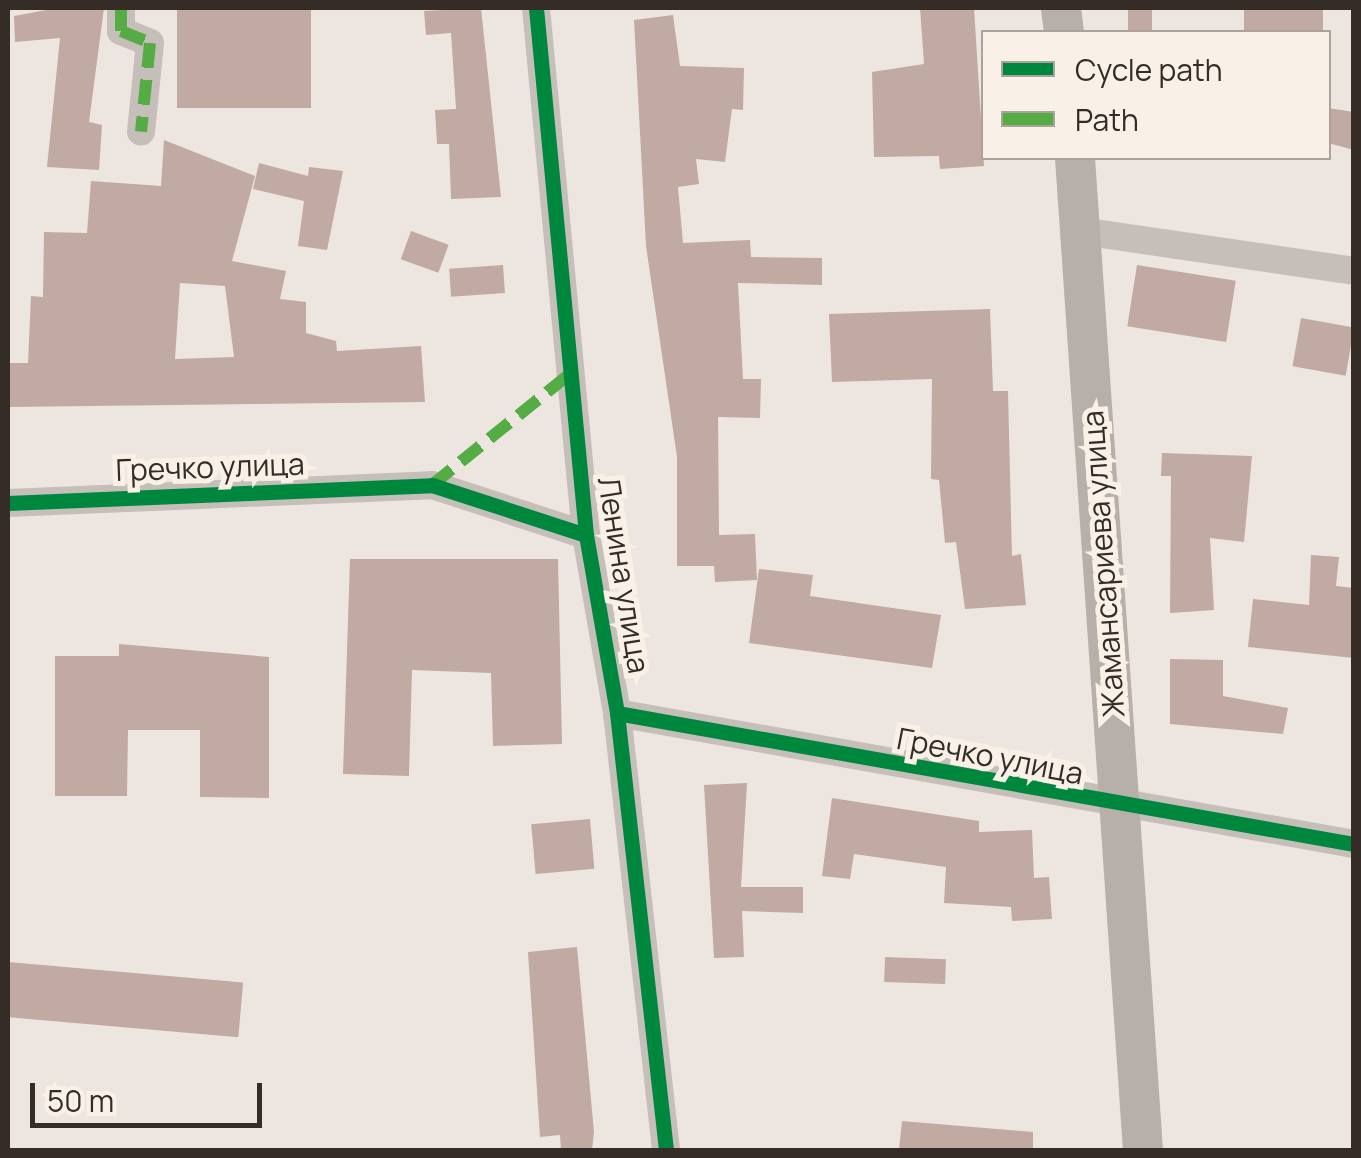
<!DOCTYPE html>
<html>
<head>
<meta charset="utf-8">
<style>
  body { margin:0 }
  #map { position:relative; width:1361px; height:1158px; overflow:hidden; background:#ede6e0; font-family:Manrope,sans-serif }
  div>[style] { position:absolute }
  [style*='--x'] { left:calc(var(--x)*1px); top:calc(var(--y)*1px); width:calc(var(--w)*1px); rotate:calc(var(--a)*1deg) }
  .building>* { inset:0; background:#c0aaa2; transform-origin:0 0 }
  .minor>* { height:28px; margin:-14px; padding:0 14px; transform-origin:14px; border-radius:14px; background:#c5beb9 }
  .secondary>* { height:40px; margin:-20px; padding:0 20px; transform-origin:20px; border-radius:20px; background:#b6afaa }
  .quiet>* { height:12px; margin-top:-6px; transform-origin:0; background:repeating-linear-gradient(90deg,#55ab44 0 25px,transparent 0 37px) }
  .cycleway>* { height:15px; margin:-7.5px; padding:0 7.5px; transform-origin:7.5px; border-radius:7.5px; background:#00873e }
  span { translate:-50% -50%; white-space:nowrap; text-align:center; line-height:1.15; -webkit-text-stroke:10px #f9f1e7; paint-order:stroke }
  .street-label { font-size:30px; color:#362c27 }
  .frame { position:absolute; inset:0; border:10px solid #362c27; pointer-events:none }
  .legend { position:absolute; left:981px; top:30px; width:350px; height:130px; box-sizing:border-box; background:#f9f1e7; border:2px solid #aba29a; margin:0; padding:12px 18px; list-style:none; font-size:30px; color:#362c27 }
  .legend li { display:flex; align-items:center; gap:20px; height:50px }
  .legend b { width:50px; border:2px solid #aba29a }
  .scale { position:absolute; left:30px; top:1083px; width:232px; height:45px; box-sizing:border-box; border:5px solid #362c27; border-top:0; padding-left:12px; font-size:30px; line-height:35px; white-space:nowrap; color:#362c27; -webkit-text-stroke:8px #f9f1e7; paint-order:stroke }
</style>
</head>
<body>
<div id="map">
  <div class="building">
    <i style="clip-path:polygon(57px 8px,104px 8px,89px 122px,102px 125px,99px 170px,47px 167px,60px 38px,15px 42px,14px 16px)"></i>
    <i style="left:177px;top:8px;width:134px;height:100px"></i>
    <i style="clip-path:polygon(481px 8px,501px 197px,451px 199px,449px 144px,437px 144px,435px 110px,456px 109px,451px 33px,426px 35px,424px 11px)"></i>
    <i style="clip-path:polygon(920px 8px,974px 8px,984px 166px,940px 169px,939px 156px,874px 157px,872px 72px,924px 64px)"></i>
    <i style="left:1128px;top:8px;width:24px;height:24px"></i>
    <i style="left:1244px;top:8px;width:79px;height:24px"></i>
    <i style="clip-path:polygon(673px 15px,680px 66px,744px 68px,743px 110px,732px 109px,725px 162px,696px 159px,699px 184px,678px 187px,683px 243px,750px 240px,751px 257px,822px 258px,822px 285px,738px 283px,743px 379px,761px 379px,760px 418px,718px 417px,719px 535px,755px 534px,757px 580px,715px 582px,714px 566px,677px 566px,677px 457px,646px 246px,634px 20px)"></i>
    <i style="clip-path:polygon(1328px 108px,1354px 112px,1354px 150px,1328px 143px)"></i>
    <i style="clip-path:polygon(evenodd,164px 140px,255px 176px,232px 261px,286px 271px,280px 299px,306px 302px,306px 333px,336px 341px,337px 351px,421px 346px,425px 402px,8px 407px,8px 363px,28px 363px,31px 296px,43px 297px,44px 232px,87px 233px,91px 181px,161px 186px,164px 140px,180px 283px,225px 286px,234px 357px,175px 359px,180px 283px)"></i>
    <i style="clip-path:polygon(259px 163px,308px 176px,309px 167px,343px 171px,327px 250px,298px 246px,304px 201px,253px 189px)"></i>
    <i style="left:411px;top:231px;width:40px;height:30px;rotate:20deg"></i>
    <i style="left:503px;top:265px;width:28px;height:54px;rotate:86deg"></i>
    <i style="left:1137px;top:265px;width:100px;height:62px;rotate:9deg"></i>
    <i style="clip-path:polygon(990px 309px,993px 391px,1008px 391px,1012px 556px,1021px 554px,1026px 605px,965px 609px,956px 542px,945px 543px,939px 480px,931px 479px,932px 379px,832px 382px,829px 314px)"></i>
    <i style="left:1301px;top:318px;width:54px;height:49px;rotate:10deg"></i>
    <i style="clip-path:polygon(1162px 453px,1252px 456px,1244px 542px,1210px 538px,1214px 610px,1170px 613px,1171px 476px,1161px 476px)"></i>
    <i style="clip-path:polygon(1311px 555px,1339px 557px,1336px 586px,1354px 588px,1354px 658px,1248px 647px,1253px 599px,1309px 605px)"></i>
    <i style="clip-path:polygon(350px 559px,558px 559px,562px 744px,493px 746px,491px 673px,412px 670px,409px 776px,343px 774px)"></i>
    <i style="clip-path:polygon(759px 569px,813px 575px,810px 596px,941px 615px,932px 668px,749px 643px)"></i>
    <i style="clip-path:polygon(119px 644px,269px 657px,269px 798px,200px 797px,200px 730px,128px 730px,127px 796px,55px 796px,55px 656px,119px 656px)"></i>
    <i style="clip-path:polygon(1170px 659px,1223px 660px,1223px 696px,1288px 708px,1283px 734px,1170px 724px)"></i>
    <i style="clip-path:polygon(747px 783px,741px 887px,803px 887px,803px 913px,742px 911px,744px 957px,714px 958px,704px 785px)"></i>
    <i style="clip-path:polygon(832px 798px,979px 821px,979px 832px,1032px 830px,1034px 878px,1049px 877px,1052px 919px,1012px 921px,1011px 907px,944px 903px,946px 867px,854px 854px,850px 879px,822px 876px)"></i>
    <i style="left:590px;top:819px;width:50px;height:59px;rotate:85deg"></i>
    <i style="clip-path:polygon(577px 947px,594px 1132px,592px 1150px,561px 1150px,560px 1135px,540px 1137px,528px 952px)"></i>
    <i style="left:885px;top:957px;width:61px;height:25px;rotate:2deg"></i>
    <i style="left:8px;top:962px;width:236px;height:55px;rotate:5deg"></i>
    <i style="clip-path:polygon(902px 1121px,1033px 1132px,1033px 1150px,899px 1150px)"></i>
  </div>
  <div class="minor">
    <i style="--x:121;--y:8;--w:23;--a:90"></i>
    <i style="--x:121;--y:31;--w:31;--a:22"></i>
    <i style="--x:150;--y:43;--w:89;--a:95.8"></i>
    <i style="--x:536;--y:8;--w:529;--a:84.58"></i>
    <i style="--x:586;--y:535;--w:181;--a:80.1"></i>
    <i style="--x:617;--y:713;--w:440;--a:83.6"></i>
    <i style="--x:1081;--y:231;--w:276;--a:8.3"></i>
    <i style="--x:8;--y:503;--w:424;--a:-2.4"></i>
    <i style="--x:432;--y:485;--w:162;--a:18"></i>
    <i style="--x:617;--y:713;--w:749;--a:10.08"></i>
  </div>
  <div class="secondary">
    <i style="--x:1061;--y:8;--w:24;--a:83"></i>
    <i style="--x:1075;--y:158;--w:994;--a:86.08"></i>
  </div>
  <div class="quiet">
    <i style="--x:121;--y:8;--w:23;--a:90"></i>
    <i style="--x:121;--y:31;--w:31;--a:22"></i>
    <i style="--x:150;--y:43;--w:89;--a:95.8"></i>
    <i style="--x:432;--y:485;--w:179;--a:-38.9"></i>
  </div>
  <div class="cycleway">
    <i style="--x:536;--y:8;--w:529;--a:84.58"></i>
    <i style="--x:586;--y:535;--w:181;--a:80.1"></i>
    <i style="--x:617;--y:713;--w:440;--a:83.6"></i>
    <i style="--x:8;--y:503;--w:424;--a:-2.4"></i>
    <i style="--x:432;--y:485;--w:162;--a:18"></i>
    <i style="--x:617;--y:713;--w:749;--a:10.08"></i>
  </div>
  <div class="street-label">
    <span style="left:210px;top:467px;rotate:-2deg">Гречко улица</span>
    <span style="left:1103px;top:564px;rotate:-94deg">Жамансариева улица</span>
    <span style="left:624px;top:575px;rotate:81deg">Ленина улица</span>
    <span style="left:990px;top:756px;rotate:11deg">Гречко улица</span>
  </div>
  <div class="frame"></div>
  <ul class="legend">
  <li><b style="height:12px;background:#00873e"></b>Cycle path</li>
  <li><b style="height:12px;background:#55ab44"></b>Path</li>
  </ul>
  <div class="scale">50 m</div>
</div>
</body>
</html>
